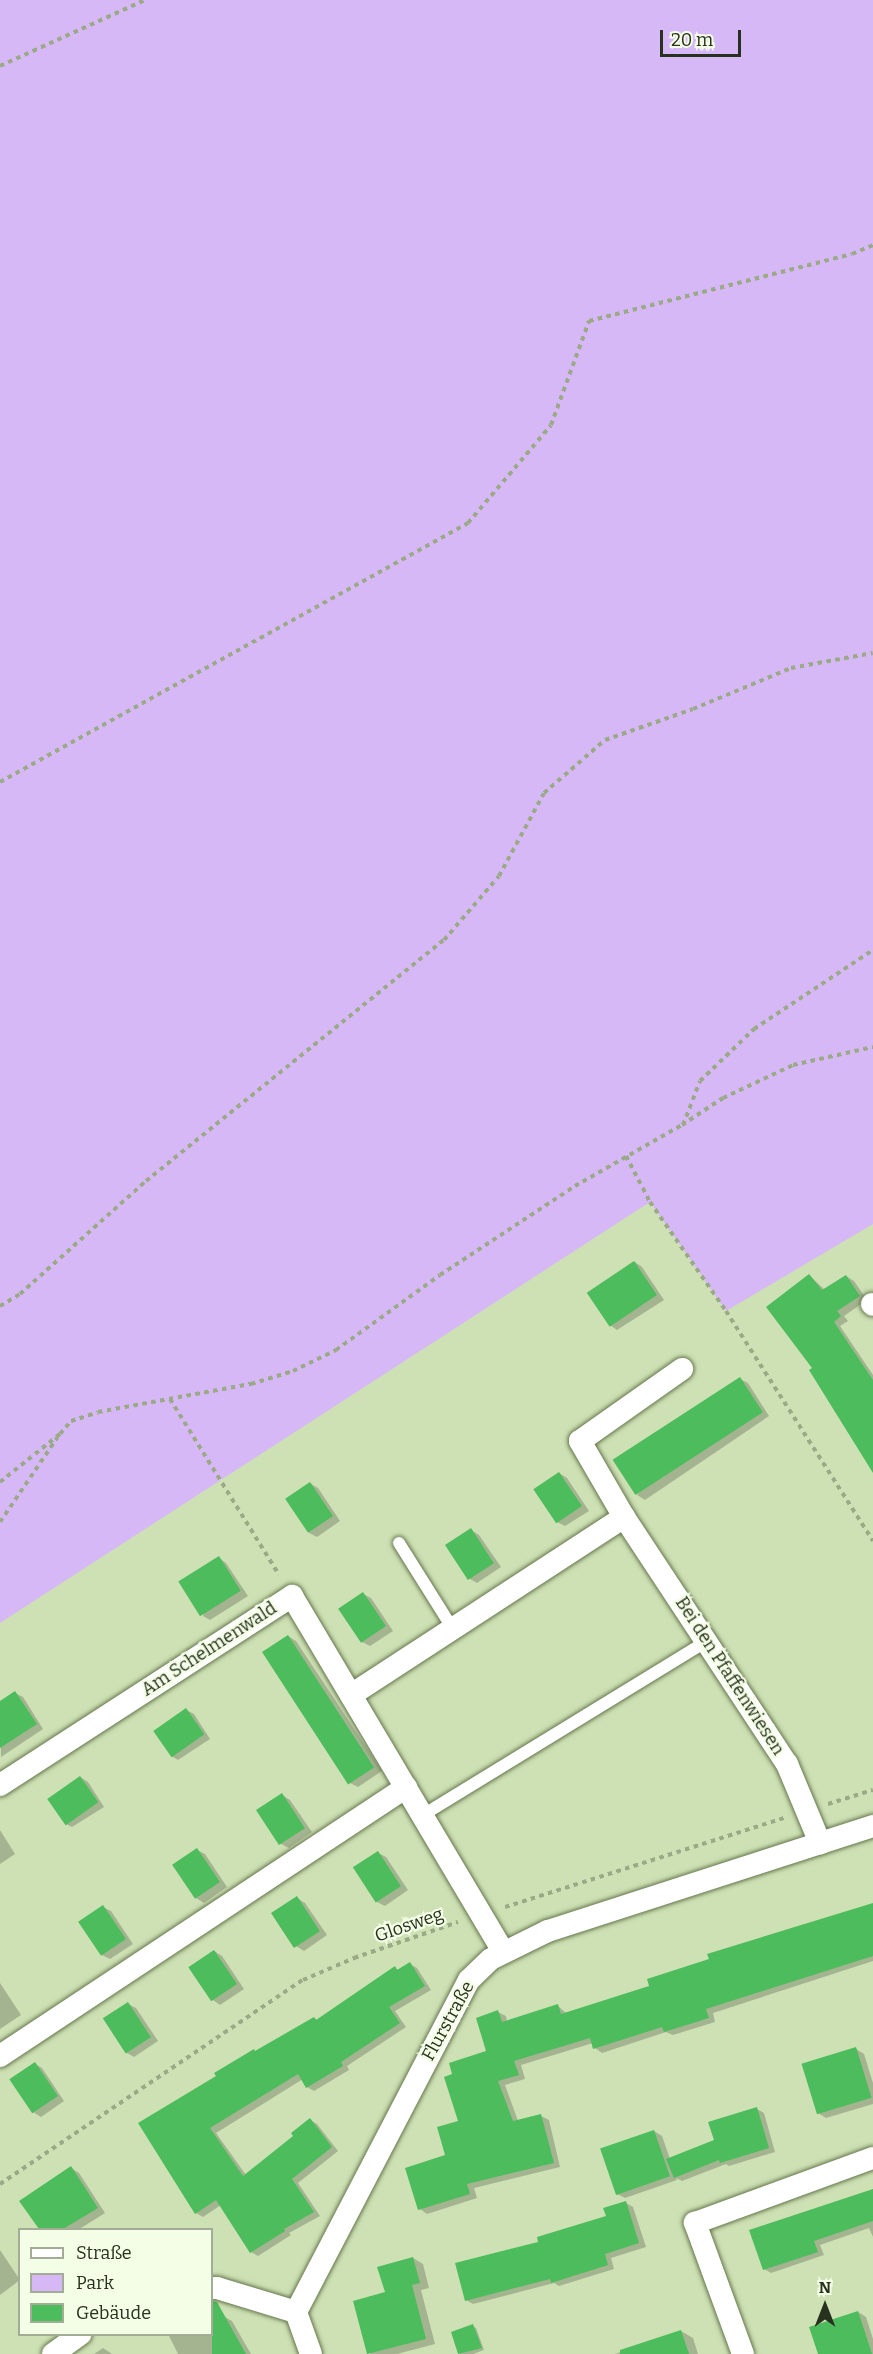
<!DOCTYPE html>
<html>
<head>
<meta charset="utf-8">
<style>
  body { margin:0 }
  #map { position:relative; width:873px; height:2354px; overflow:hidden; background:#cee1b4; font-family:Bitter,serif }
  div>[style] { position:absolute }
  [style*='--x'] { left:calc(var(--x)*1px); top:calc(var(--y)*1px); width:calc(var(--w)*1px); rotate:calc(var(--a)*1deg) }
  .green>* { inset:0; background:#d6b8f7 }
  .shadow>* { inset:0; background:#0003 }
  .building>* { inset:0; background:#4cbc5c; transform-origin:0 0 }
  .path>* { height:4px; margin-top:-2px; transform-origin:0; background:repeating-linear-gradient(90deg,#9baa86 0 4.5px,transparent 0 9px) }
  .roads { filter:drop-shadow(0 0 2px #65764d) drop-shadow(0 0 2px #65764d) }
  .lane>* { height:12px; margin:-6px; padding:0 6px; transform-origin:6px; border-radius:6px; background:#fff }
  .street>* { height:22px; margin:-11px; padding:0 11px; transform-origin:11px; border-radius:11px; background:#fff }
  span { translate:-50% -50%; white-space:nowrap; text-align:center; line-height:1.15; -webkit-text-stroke:4.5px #f4fee7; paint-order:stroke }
  .street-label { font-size:18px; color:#28301e }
  .legend { position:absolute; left:18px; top:2228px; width:195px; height:108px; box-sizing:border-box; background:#f4fee7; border:2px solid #a2ac97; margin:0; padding:8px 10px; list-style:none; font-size:18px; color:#28301e }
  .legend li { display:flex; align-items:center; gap:12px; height:30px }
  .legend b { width:30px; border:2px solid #a2ac97 }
  .north { position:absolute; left:795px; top:2276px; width:60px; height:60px; -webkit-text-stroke:4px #f4fee7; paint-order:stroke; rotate:0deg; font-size:16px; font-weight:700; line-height:24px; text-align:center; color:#28301e }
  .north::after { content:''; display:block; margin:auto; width:21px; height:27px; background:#28301e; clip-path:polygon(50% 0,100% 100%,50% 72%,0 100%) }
  .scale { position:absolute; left:660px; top:30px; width:81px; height:27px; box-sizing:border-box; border:3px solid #28301e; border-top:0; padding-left:8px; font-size:18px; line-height:21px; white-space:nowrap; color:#28301e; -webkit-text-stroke:4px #f4fee7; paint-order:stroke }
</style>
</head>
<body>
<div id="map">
  <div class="green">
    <i style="clip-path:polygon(0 0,873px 0,873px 1224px,726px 1311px,650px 1202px,0 1623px)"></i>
  </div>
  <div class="shadow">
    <i style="clip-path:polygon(635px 1262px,642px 1267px,664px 1300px,617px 1330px,610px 1325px)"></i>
    <i style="clip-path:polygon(810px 1276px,825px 1290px,846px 1276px,854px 1281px,867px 1300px,844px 1316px,848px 1321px,840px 1326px,873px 1375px,873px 1470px,814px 1368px)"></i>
    <i style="clip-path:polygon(740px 1379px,748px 1383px,769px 1416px,645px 1500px,637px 1495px)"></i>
    <i style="clip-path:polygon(559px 1473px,567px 1478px,589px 1511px,565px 1526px,557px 1522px)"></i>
    <i style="clip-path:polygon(311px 1484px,318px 1488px,340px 1521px,317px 1537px,309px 1533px)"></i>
    <i style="clip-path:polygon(471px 1530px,479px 1535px,501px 1567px,477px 1583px,470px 1579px)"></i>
    <i style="clip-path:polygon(219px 1558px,226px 1563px,248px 1596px,210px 1620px,203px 1616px)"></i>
    <i style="clip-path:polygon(363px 1594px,371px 1598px,393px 1631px,370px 1646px,362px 1642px)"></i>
    <i style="clip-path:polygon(288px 1636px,296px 1641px,382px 1771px,358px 1787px,350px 1783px)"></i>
    <i style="clip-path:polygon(15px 1693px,23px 1697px,43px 1729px,1px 1757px,0 1703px)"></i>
    <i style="clip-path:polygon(186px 1710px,194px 1714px,210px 1739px,178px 1760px,170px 1755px)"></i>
    <i style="clip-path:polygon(80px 1777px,88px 1782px,104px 1807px,72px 1827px,64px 1823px)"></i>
    <i style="clip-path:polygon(282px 1795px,290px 1800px,312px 1832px,289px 1848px,281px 1844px)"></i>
    <i style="clip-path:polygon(0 1830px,15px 1854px,0 1864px)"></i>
    <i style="clip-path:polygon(197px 1850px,205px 1854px,227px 1887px,204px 1903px,196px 1898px)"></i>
    <i style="clip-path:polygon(378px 1853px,386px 1857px,408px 1890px,385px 1906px,377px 1902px)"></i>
    <i style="clip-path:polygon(297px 1898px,305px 1903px,327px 1935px,304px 1951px,296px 1946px)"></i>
    <i style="clip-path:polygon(873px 1905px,873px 1961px,713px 2013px,715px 2022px,673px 2035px,666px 2032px,602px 2053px,595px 2048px,593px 2043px,521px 2065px,525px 2079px,505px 2085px,518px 2121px,541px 2116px,549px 2120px,560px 2167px,474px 2188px,477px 2198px,427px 2214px,420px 2209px,447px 2156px,488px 2052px,498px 2012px,506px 2016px,507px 2022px,558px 2006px,566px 2013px,651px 1987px,710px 1960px,709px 1955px)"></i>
    <i style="clip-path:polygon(103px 1907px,111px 1911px,133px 1944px,110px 1959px,102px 1955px)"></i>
    <i style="clip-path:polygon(214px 1951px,222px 1956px,244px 1989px,220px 2005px,213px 2000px)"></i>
    <i style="clip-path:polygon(410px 1964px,417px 1968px,431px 1990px,395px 2011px,406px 2027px,347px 2066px,349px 2070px,314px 2091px,307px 2087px,303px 2079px,216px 2133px,246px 2175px,296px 2136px,310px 2120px,317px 2124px,338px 2151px,298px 2183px,320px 2216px,289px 2233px,291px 2235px,258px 2256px,251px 2252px,221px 2205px,203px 2217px,196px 2213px,140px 2123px,314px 2018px,318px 2020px,395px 1968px,399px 1970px)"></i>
    <i style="clip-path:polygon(0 1983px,21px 2015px,0 2029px)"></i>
    <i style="clip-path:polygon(128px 2004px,136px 2008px,158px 2041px,134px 2057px,127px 2053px)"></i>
    <i style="clip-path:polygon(856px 2049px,864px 2054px,873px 2083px,873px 2104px,826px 2118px,818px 2113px)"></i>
    <i style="clip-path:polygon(35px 2064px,42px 2068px,64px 2101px,41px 2117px,33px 2112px,11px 2079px)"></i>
    <i style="clip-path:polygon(757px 2109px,764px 2113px,775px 2152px,729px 2166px,726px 2164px,682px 2181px,676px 2178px,677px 2180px,625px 2198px,617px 2194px,654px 2131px,662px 2136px,670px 2159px,715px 2141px)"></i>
    <i style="clip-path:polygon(71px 2168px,79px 2173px,105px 2213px,78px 2230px,41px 2230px,21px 2201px)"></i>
    <i style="clip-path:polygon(873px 2189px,873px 2237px,869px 2228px,820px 2245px,824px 2255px,771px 2273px,764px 2269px)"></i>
    <i style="clip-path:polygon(626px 2203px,633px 2207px,646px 2247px,611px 2258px,614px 2269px,559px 2286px,554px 2283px,473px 2304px,466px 2300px,540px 2243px,608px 2217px)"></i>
    <i style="clip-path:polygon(0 2250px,20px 2280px,0 2295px)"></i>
    <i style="clip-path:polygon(413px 2258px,423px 2264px,429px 2288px,421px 2290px,435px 2344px,397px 2354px,370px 2354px)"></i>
    <i style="clip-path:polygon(858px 2312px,866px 2317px,873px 2339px,873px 2354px,819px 2354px)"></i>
    <i style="clip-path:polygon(223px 2316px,232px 2321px,251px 2354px,178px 2354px,168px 2334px,212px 2334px,212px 2317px)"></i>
    <i style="clip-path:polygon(472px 2326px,476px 2328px,484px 2350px,473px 2354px,460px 2354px,452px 2333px)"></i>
    <i style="clip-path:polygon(681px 2331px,693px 2338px,698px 2354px,615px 2354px)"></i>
    <i style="clip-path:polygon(103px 2348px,112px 2354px,94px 2354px)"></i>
  </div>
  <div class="building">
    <i style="left:634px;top:1261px;width:41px;height:57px;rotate:56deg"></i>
    <i style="clip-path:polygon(809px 1274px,822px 1290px,846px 1275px,860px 1296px,837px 1311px,841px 1316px,834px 1322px,873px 1380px,873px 1473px,809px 1370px,812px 1368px,766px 1307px)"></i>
    <i style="left:740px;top:1377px;width:42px;height:152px;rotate:57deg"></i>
    <i style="left:559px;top:1472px;width:41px;height:31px;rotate:56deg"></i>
    <i style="left:310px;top:1482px;width:41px;height:30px;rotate:56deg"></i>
    <i style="left:471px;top:1528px;width:42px;height:31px;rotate:57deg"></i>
    <i style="left:219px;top:1556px;width:41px;height:48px;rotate:58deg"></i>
    <i style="left:363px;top:1592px;width:41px;height:30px;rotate:56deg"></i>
    <i style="left:288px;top:1635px;width:158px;height:31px;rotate:57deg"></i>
    <i style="clip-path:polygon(15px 1691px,37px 1724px,0 1748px,0 1701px)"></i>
    <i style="left:186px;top:1708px;width:32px;height:40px;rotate:55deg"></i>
    <i style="left:80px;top:1776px;width:32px;height:40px;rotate:55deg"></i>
    <i style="left:282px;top:1793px;width:42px;height:31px;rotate:57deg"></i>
    <i style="left:197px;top:1848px;width:41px;height:30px;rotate:56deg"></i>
    <i style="left:378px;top:1851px;width:42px;height:30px;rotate:57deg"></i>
    <i style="left:297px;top:1896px;width:42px;height:31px;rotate:57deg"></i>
    <i style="clip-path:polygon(873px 1903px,873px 1956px,706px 2009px,709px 2018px,664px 2032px,662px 2027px,593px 2049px,590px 2038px,514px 2061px,519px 2075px,498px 2081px,513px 2121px,541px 2114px,554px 2163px,467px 2184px,470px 2194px,418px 2210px,405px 2168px,445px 2155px,437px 2127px,458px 2121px,444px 2077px,452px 2074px,449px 2063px,486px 2051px,476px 2018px,498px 2010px,502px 2022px,558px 2004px,561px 2014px,649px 1986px,647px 1979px,709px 1959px,707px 1954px)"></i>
    <i style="left:103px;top:1905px;width:41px;height:30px;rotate:56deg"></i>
    <i style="left:214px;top:1950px;width:41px;height:31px;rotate:56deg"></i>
    <i style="clip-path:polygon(410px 1962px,425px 1986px,389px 2007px,400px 2023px,341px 2062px,343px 2066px,306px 2088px,298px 2074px,210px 2128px,243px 2176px,293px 2136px,291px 2133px,310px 2118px,332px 2147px,292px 2179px,314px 2212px,284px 2229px,285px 2231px,250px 2253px,216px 2200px,195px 2214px,138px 2123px,216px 2076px,214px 2073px,254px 2049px,255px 2051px,314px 2017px,316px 2020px,395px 1966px,397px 1970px)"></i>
    <i style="left:128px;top:2002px;width:42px;height:30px;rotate:57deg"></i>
    <i style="left:856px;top:2047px;width:53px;height:57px;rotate:73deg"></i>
    <i style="left:35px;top:2062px;width:41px;height:31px;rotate:56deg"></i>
    <i style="clip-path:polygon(757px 2107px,769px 2148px,720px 2163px,719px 2160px,674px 2178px,666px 2159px,714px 2140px,708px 2122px)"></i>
    <i style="left:654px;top:2130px;width:49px;height:57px;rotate:71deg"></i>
    <i style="clip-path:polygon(71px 2166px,98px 2208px,63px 2229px,39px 2229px,19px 2201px)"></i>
    <i style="clip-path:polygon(873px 2189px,873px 2221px,814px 2241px,818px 2252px,763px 2270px,749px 2230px)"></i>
    <i style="clip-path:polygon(626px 2201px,639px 2243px,605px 2254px,608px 2265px,551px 2283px,550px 2279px,465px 2301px,455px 2263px,538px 2242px,537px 2237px,606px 2216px,603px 2208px)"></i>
    <i style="clip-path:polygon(413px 2257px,420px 2283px,412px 2285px,426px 2339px,367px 2354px,353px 2301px,385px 2292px,377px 2267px)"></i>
    <i style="clip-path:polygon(212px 2301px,217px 2302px,246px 2354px,212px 2354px)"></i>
    <i style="clip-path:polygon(858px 2311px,872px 2354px,818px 2354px,809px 2327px)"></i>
    <i style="clip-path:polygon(473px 2324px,482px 2348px,458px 2354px,451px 2332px)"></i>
    <i style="clip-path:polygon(681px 2330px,689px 2354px,620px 2354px,620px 2350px)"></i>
  </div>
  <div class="path">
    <i style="--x:0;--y:66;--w:159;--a:-24.5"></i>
    <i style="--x:0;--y:782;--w:535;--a:-28.96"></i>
    <i style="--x:468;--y:523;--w:128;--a:-49.7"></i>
    <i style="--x:551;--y:425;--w:111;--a:-69.9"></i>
    <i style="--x:589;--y:321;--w:271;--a:-14.3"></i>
    <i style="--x:852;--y:254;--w:23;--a:-23"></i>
    <i style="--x:683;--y:1125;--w:47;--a:-68.9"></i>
    <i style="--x:700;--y:1081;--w:75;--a:-43.9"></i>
    <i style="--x:754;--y:1029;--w:143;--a:-33.6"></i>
    <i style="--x:626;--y:1156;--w:52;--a:62.4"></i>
    <i style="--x:650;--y:1202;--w:133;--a:55.1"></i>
    <i style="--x:726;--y:1311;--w:273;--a:57.4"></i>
    <i style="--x:0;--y:1306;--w:23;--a:-31"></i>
    <i style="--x:20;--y:1294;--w:169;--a:-41.9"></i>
    <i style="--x:146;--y:1181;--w:383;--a:-39"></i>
    <i style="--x:444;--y:940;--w:84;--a:-49.3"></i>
    <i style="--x:499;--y:876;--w:94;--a:-61.5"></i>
    <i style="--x:544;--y:793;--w:81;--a:-41"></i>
    <i style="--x:605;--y:740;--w:93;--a:-19.4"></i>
    <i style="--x:693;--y:709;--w:106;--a:-22.7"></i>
    <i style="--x:791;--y:668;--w:83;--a:-10.4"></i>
    <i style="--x:170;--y:1399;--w:207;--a:58.2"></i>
    <i style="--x:0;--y:1482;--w:77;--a:-38.7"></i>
    <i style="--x:60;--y:1434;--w:17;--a:-50"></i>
    <i style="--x:71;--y:1421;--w:28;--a:-18"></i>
    <i style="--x:98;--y:1412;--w:156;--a:-10.4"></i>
    <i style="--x:251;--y:1384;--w:44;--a:-17.2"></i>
    <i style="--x:293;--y:1371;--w:48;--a:-26"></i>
    <i style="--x:336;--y:1350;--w:128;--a:-35.8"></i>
    <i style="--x:440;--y:1275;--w:162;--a:-33.4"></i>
    <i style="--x:575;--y:1186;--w:123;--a:-29.7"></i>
    <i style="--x:682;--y:1125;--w:49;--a:-33.4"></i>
    <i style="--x:723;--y:1098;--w:77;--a:-25.2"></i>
    <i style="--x:793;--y:1065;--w:82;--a:-12.7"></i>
    <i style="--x:0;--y:1522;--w:102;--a:-55.8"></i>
    <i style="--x:828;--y:1804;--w:47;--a:-17.3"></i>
    <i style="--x:505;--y:1907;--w:293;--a:-17.7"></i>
    <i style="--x:0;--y:2184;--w:365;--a:-34"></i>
    <i style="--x:303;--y:1980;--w:56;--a:-23.3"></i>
    <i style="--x:354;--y:1958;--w:110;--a:-19.1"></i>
  </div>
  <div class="roads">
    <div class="lane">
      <i style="--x:399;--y:1543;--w:102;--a:57.9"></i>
      <i style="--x:423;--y:1815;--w:333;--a:-31.5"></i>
    </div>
    <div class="street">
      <i style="--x:872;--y:1304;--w:1;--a:45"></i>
      <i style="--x:624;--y:1517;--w:296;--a:56.6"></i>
      <i style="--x:787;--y:1764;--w:86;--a:67.3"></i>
      <i style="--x:351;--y:1695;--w:326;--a:-33.1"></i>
      <i style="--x:624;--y:1517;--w:88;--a:-120.1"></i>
      <i style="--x:580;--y:1441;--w:125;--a:-35.2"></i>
      <i style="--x:0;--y:1785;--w:348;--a:-32.9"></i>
      <i style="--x:292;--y:1596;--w:414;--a:59.3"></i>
      <i style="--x:0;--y:2056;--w:487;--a:-33.5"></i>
      <i style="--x:212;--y:2288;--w:5;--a:0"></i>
      <i style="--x:217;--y:2288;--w:83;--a:16.9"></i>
      <i style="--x:53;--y:2354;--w:34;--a:-36"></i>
      <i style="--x:311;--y:2354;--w:45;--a:-109.7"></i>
      <i style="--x:296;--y:2312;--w:374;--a:-62.5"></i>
      <i style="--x:469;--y:1980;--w:30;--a:-44"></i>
      <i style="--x:491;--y:1959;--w:64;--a:-26.2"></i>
      <i style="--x:548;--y:1931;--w:342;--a:-17.9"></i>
      <i style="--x:743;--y:2354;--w:140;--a:-110.1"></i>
      <i style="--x:695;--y:2223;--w:189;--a:-20.1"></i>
    </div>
  </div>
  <div class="street-label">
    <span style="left:209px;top:1649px;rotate:-33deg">Am Schelmenwald</span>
    <span style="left:730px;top:1676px;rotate:57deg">Bei den Pfaffenwiesen</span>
    <span style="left:409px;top:1925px;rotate:-19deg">Glosweg</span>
    <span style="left:448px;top:2021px;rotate:-61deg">Flurstraße</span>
  </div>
  <ul class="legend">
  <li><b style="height:8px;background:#fff"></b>Straße</li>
  <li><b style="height:16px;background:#d6b8f7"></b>Park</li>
  <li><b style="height:16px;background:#4cbc5c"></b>Gebäude</li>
  </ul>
  <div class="north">N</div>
  <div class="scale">20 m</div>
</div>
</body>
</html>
